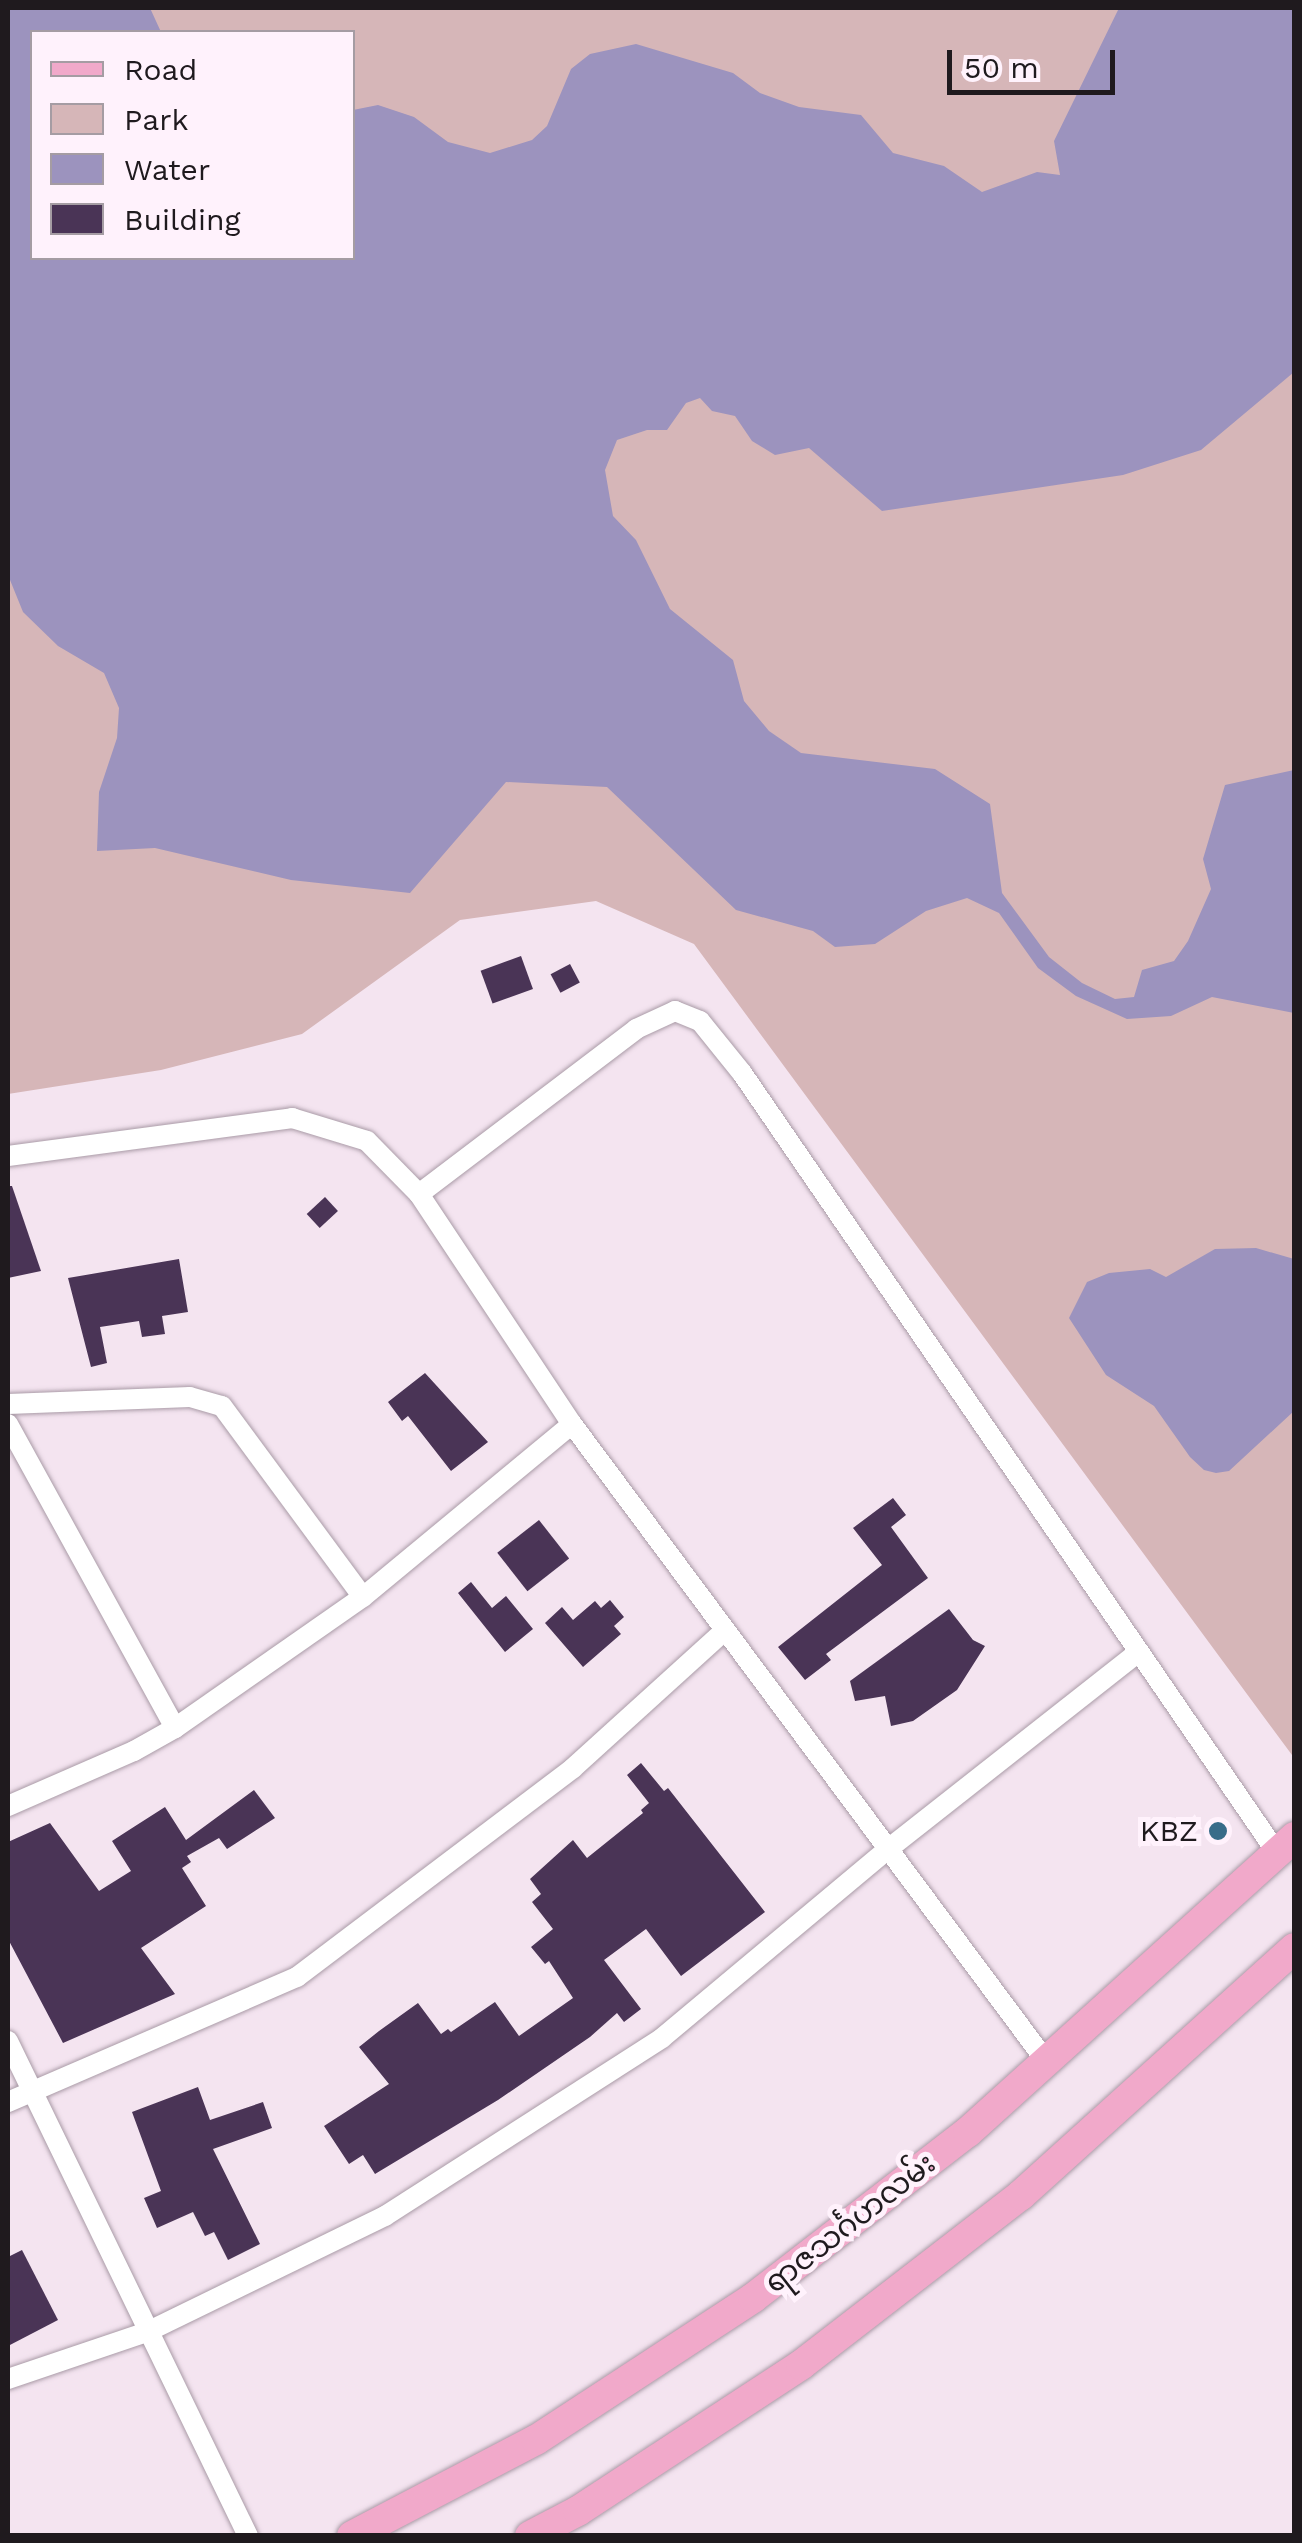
<!DOCTYPE html>
<html>
<head>
<meta charset="utf-8">
<style>
  body { margin:0 }
  #map { position:relative; width:1302px; height:2543px; overflow:hidden; background:#f4e4f0; font-family:"Work Sans","Noto Sans Myanmar",sans-serif }
  div>[style] { position:absolute }
  [style*='--x'] { left:calc(var(--x)*1px); top:calc(var(--y)*1px); width:calc(var(--w)*1px); rotate:calc(var(--a)*1deg) }
  .green>* { inset:0; background:#d6b6b8 }
  .water>* { inset:0; background:#9c93be }
  .building>* { inset:0; background:#4a3456; transform-origin:0 0 }
  .roads { filter:drop-shadow(0 0 2px #aa9ba7) drop-shadow(0 0 2px #aa9ba7) }
  .minor>* { height:20px; margin:-10px; padding:0 10px; transform-origin:10px; border-radius:10px; background:#fff }
  .primary>* { height:30px; margin:-15px; padding:0 15px; transform-origin:15px; border-radius:15px; background:#f1a9ca }
  .dots>* { width:28px; height:28px; translate:-50% -50%; box-sizing:border-box; border:5px solid #fff2fc; border-radius:50% }
  span { translate:-50% -50%; white-space:nowrap; text-align:center; line-height:1.15; -webkit-text-stroke:10px #fff2fc; paint-order:stroke }
  .poi-label { font-size:30px; color:#1f1a1e }
  .right { translate:-100% -50%; text-align:right }
  .street-label { font-size:30px; color:#1f1a1e }
  .frame { position:absolute; inset:0; border:10px solid #1f1a1e; pointer-events:none }
  .legend { position:absolute; left:30px; top:30px; width:325px; height:230px; box-sizing:border-box; background:#fff2fc; border:2px solid #a59ca3; margin:0; padding:12px 18px; list-style:none; font-size:30px; color:#1f1a1e }
  .legend li { display:flex; align-items:center; gap:20px; height:50px }
  .legend b { width:50px; border:2px solid #a59ca3 }
  .scale { position:absolute; left:947px; top:50px; width:168px; height:45px; box-sizing:border-box; border:5px solid #1f1a1e; border-top:0; padding-left:12px; font-size:30px; line-height:35px; white-space:nowrap; color:#1f1a1e; -webkit-text-stroke:8px #fff2fc; paint-order:stroke }
</style>
</head>
<body>
<div id="map">
  <div class="green">
    <i style="clip-path:polygon(evenodd,8px 8px,1294px 8px,1292px 1755px,694px 944px,596px 901px,460px 920px,302px 1034px,161px 1070px,8px 1094px,8px 8px,32px 32px,352px 32px,352px 258px,32px 258px,32px 32px)"></i>
  </div>
  <div class="water">
    <i style="clip-path:polygon(8px 8px,150px 8px,161px 32px,32px 32px,32px 258px,352px 258px,353px 110px,378px 105px,414px 117px,448px 142px,490px 153px,532px 140px,547px 126px,571px 69px,590px 54px,636px 44px,733px 73px,760px 93px,799px 107px,861px 115px,893px 153px,944px 166px,982px 192px,1037px 172px,1060px 175px,1054px 141px,1119px 8px,1294px 8px,1294px 372px,1201px 450px,1123px 475px,882px 511px,809px 448px,775px 455px,752px 441px,735px 416px,712px 411px,700px 398px,686px 403px,667px 430px,647px 430px,617px 440px,605px 470px,613px 516px,636px 540px,670px 609px,733px 660px,744px 701px,769px 731px,801px 753px,935px 769px,990px 804px,1002px 893px,1049px 957px,1082px 983px,1115px 999px,1134px 997px,1142px 970px,1174px 961px,1188px 941px,1211px 889px,1203px 859px,1225px 785px,1294px 770px,1294px 1013px,1212px 997px,1171px 1016px,1127px 1019px,1076px 996px,1038px 968px,999px 913px,967px 898px,926px 911px,875px 944px,835px 947px,813px 931px,736px 910px,607px 787px,506px 782px,410px 893px,291px 880px,155px 848px,97px 851px,99px 792px,117px 738px,119px 708px,104px 673px,58px 646px,23px 612px,8px 575px)"></i>
    <i style="clip-path:polygon(1256px 1248px,1294px 1259px,1294px 1411px,1229px 1471px,1216px 1473px,1204px 1470px,1190px 1457px,1154px 1406px,1106px 1375px,1069px 1318px,1087px 1282px,1109px 1273px,1150px 1269px,1166px 1277px,1215px 1249px)"></i>
  </div>
  <div class="building">
    <i style="left:521px;top:956px;width:35px;height:43px;rotate:70deg"></i>
    <i style="left:570px;top:964px;width:21px;height:22px;rotate:62deg"></i>
    <i style="clip-path:polygon(8px 1186px,12px 1186px,41px 1271px,8px 1278px)"></i>
    <i style="left:325px;top:1197px;width:19px;height:25px;rotate:47deg"></i>
    <i style="clip-path:polygon(179px 1259px,188px 1312px,162px 1316px,165px 1334px,142px 1337px,139px 1321px,100px 1327px,107px 1363px,91px 1367px,68px 1278px)"></i>
    <i style="clip-path:polygon(425px 1373px,488px 1442px,451px 1471px,408px 1416px,402px 1421px,388px 1402px)"></i>
    <i style="clip-path:polygon(893px 1498px,906px 1515px,891px 1527px,928px 1578px,826px 1654px,831px 1660px,805px 1680px,778px 1647px,882px 1565px,853px 1528px)"></i>
    <i style="left:539px;top:1520px;width:49px;height:53px;rotate:52deg"></i>
    <i style="clip-path:polygon(471px 1582px,492px 1608px,506px 1596px,533px 1629px,505px 1652px,458px 1593px)"></i>
    <i style="clip-path:polygon(610px 1600px,624px 1617px,614px 1626px,621px 1634px,583px 1667px,545px 1623px,562px 1607px,573px 1620px,595px 1601px,601px 1608px)"></i>
    <i style="clip-path:polygon(949px 1609px,973px 1640px,985px 1646px,957px 1690px,913px 1721px,891px 1726px,885px 1696px,855px 1701px,850px 1681px)"></i>
    <i style="clip-path:polygon(641px 1763px,664px 1791px,668px 1788px,765px 1912px,681px 1976px,646px 1929px,604px 1960px,641px 2009px,624px 2022px,617px 2013px,590px 2037px,498px 2100px,375px 2174px,363px 2155px,349px 2164px,324px 2126px,389px 2084px,359px 2047px,379px 2031px,418px 2003px,441px 2034px,448px 2029px,451px 2032px,495px 2002px,519px 2036px,573px 1998px,549px 1961px,545px 1964px,531px 1947px,553px 1929px,532px 1902px,541px 1894px,530px 1879px,573px 1840px,587px 1858px,643px 1813px,641px 1810px,649px 1803px,627px 1775px)"></i>
    <i style="clip-path:polygon(254px 1790px,275px 1818px,227px 1849px,219px 1838px,187px 1856px,191px 1862px,182px 1868px,206px 1906px,141px 1948px,175px 1994px,63px 2043px,8px 1939px,8px 1842px,50px 1823px,99px 1891px,131px 1871px,112px 1841px,129px 1830px,165px 1807px,186px 1840px)"></i>
    <i style="clip-path:polygon(198px 2087px,210px 2120px,263px 2102px,272px 2128px,213px 2149px,260px 2244px,228px 2260px,214px 2232px,205px 2236px,193px 2212px,157px 2228px,144px 2198px,161px 2191px,132px 2112px)"></i>
    <i style="clip-path:polygon(22px 2250px,58px 2320px,8px 2346px,8px 2257px)"></i>
  </div>
  <div class="roads">
    <div class="minor">
      <i style="--x:8;--y:1156;--w:287;--a:-7.6"></i>
      <i style="--x:292;--y:1118;--w:78;--a:17"></i>
      <i style="--x:367;--y:1141;--w:74;--a:45.5"></i>
      <i style="--x:419;--y:1194;--w:276;--a:56.4"></i>
      <i style="--x:572;--y:1424;--w:794;--a:53.35"></i>
      <i style="--x:419;--y:1194;--w:273;--a:-37.2"></i>
      <i style="--x:636;--y:1029;--w:43;--a:-24.8"></i>
      <i style="--x:675;--y:1011;--w:27;--a:22"></i>
      <i style="--x:700;--y:1021;--w:67;--a:51.1"></i>
      <i style="--x:742;--y:1073;--w:946;--a:55.55"></i>
      <i style="--x:8;--y:1404;--w:182;--a:-2.2"></i>
      <i style="--x:190;--y:1397;--w:33;--a:16"></i>
      <i style="--x:222;--y:1406;--w:237;--a:53.6"></i>
      <i style="--x:8;--y:1424;--w:347;--a:61.2"></i>
      <i style="--x:8;--y:1806;--w:137;--a:-23.6"></i>
      <i style="--x:134;--y:1751;--w:47;--a:-29.3"></i>
      <i style="--x:175;--y:1728;--w:229;--a:-34.9"></i>
      <i style="--x:363;--y:1597;--w:271;--a:-39.6"></i>
      <i style="--x:8;--y:2041;--w:550;--a:64.13"></i>
      <i style="--x:8;--y:2102;--w:315;--a:-23.4"></i>
      <i style="--x:297;--y:1977;--w:346;--a:-37.1"></i>
      <i style="--x:573;--y:1768;--w:205;--a:-42.2"></i>
      <i style="--x:8;--y:2379;--w:147;--a:-18.7"></i>
      <i style="--x:147;--y:2332;--w:265;--a:-26"></i>
      <i style="--x:385;--y:2216;--w:329;--a:-32.7"></i>
      <i style="--x:662;--y:2038;--w:293;--a:-39.9"></i>
      <i style="--x:887;--y:1850;--w:320;--a:-38.2"></i>
    </div>
    <div class="primary">
      <i style="--x:352;--y:2536;--w:208;--a:-27.6"></i>
      <i style="--x:536;--y:2440;--w:259;--a:-33.2"></i>
      <i style="--x:753;--y:2298;--w:272;--a:-37.7"></i>
      <i style="--x:968;--y:2132;--w:440;--a:-42.1"></i>
      <i style="--x:530;--y:2536;--w:54;--a:-27.5"></i>
      <i style="--x:578;--y:2511;--w:267;--a:-33.2"></i>
      <i style="--x:801;--y:2365;--w:278;--a:-37.7"></i>
      <i style="--x:1021;--y:2195;--w:368;--a:-42.1"></i>
    </div>
  </div>
  <div class="dots">
    <i style="left:1218px;top:1831px;background:#386c89"></i>
  </div>
  <div class="poi-label">
    <span class="right" style="left:1198px;top:1831px">KBZ</span>
  </div>
  <div class="street-label">
    <span style="left:850px;top:2223px;rotate:-38deg">ရာဇသင်္ဂဟလမ်း</span>
  </div>
  <div class="frame"></div>
  <ul class="legend">
  <li><b style="height:12px;background:#f1a9ca"></b>Road</li>
  <li><b style="height:28px;background:#d6b6b8"></b>Park</li>
  <li><b style="height:28px;background:#9c93be"></b>Water</li>
  <li><b style="height:28px;background:#4a3456"></b>Building</li>
  </ul>
  <div class="scale">50 m</div>
</div>
</body>
</html>
